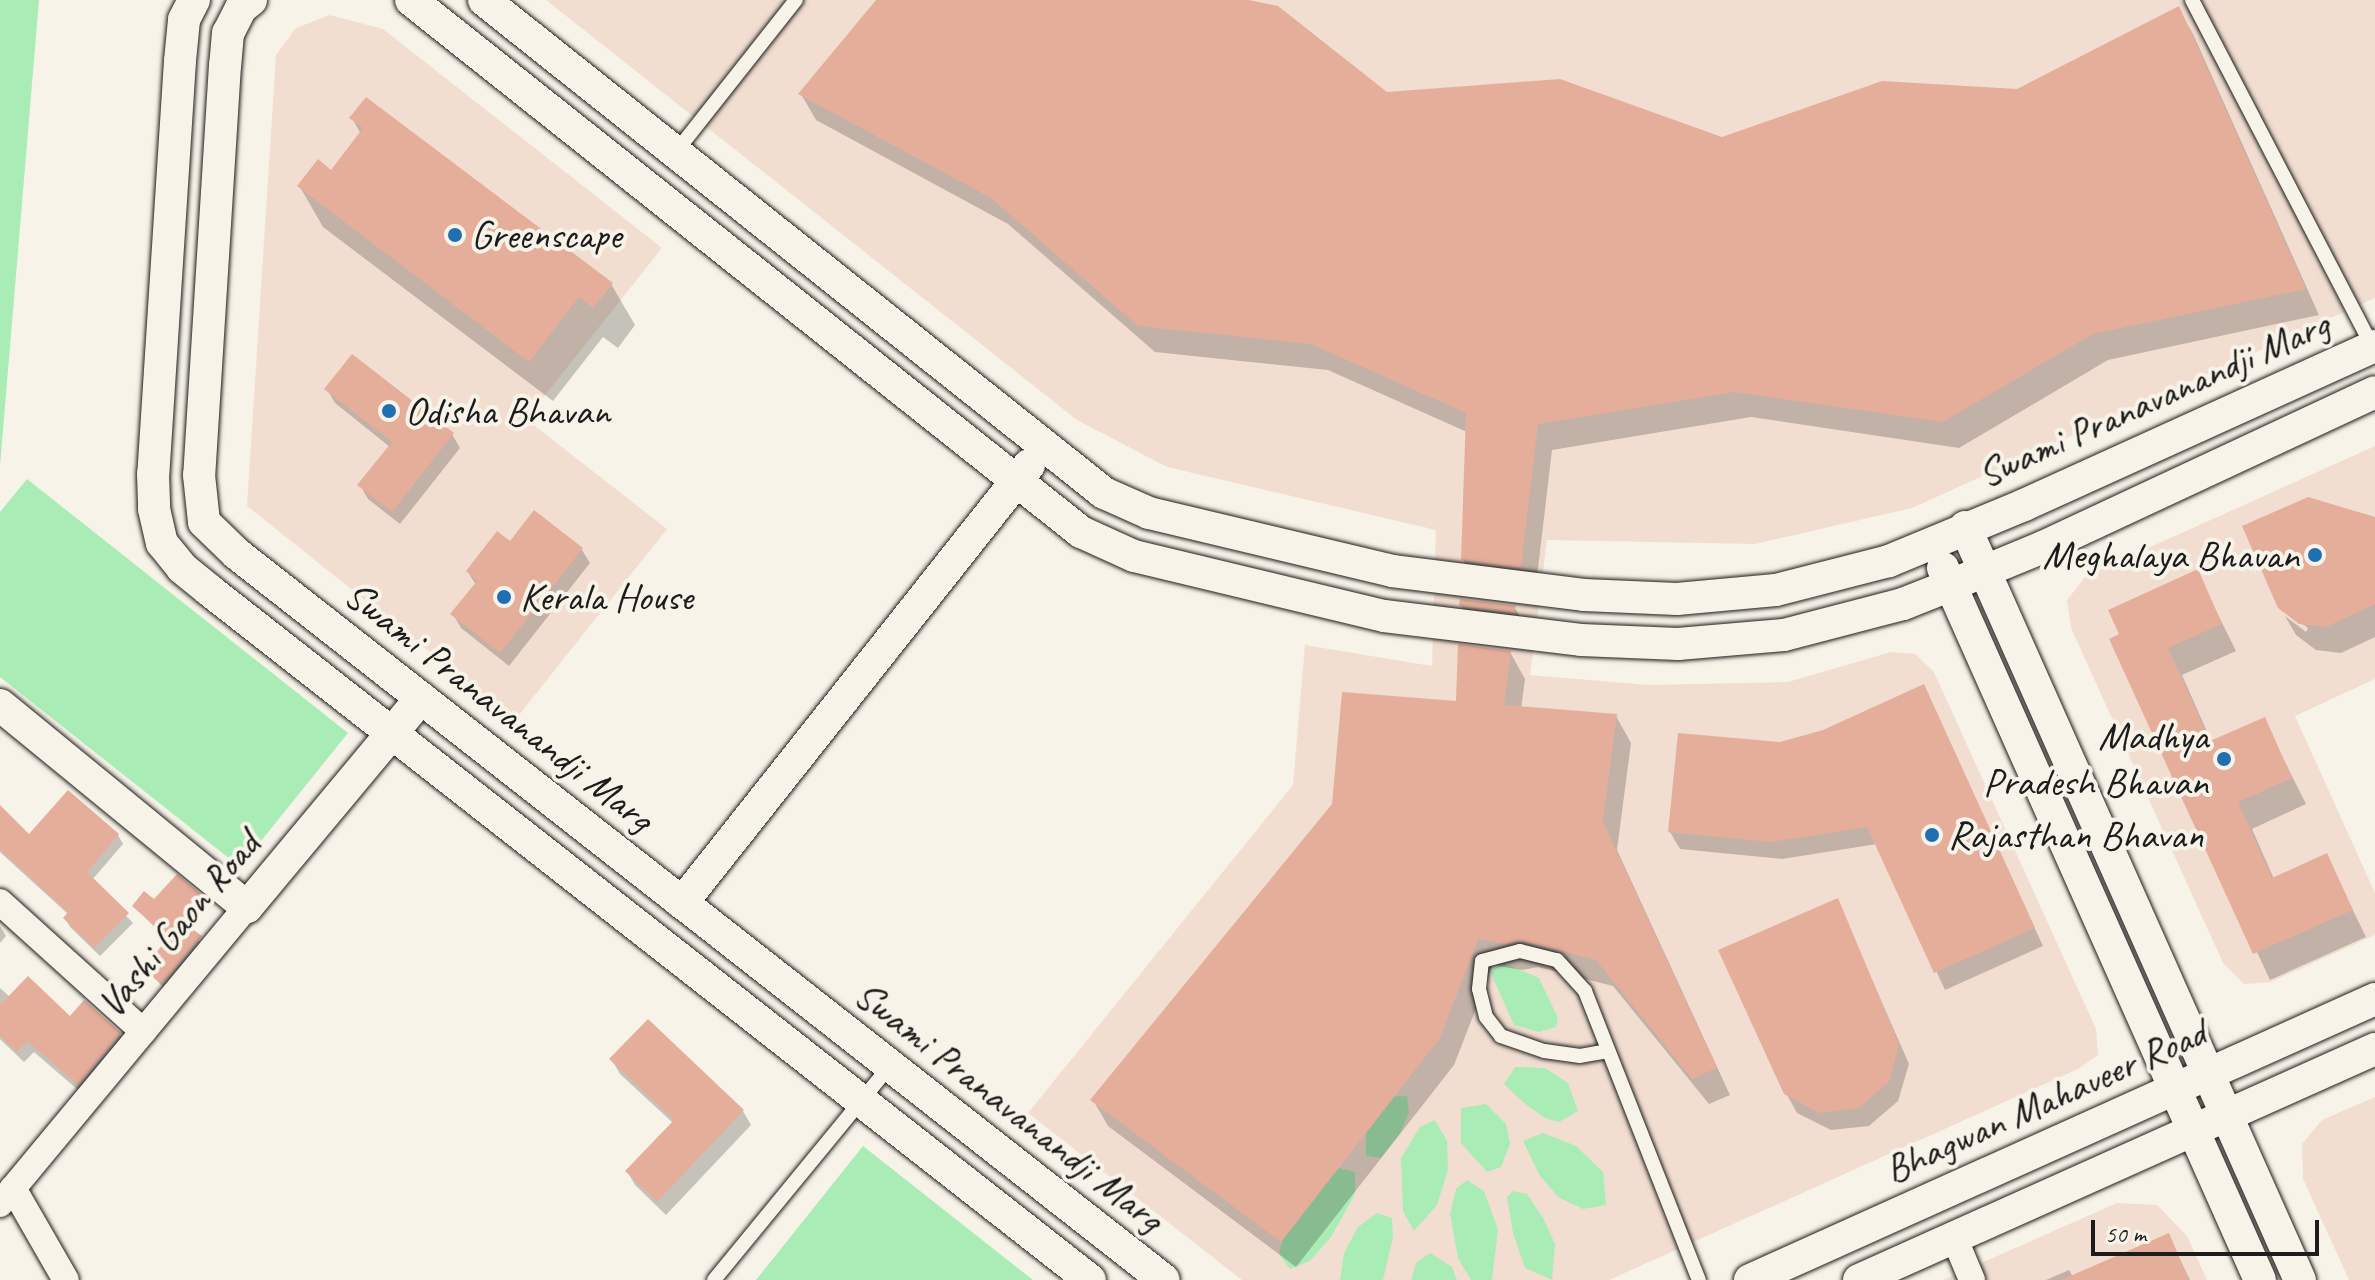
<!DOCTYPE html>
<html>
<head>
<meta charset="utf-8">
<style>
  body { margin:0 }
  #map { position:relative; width:2375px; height:1280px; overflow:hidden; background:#f7f3e8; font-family:Caveat,sans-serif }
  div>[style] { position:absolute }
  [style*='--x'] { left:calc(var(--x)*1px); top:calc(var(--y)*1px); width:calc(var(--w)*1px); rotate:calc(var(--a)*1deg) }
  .built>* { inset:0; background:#f2ded1 }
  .green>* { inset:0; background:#aaecb5 }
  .shadow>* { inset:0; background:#0003 }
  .building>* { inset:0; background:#e5ae9a; transform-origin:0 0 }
  .roads { filter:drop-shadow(0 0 2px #1c1c1c) drop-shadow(0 0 2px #1c1c1c) }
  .service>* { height:14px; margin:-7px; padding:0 7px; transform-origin:7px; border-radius:7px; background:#f7f3e8 }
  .minor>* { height:26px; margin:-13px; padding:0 13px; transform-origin:13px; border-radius:13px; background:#f7f3e8 }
  .tertiary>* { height:32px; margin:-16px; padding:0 16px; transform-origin:16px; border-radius:16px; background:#f7f3e8 }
  .dots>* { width:22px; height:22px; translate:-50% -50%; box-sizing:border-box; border:4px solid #f7f3e8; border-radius:50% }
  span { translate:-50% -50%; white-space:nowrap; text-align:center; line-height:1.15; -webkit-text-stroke:8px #f7f3e8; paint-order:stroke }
  .poi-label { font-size:40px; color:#1c1c1c }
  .left { translate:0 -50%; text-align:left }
  .right { translate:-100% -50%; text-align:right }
  .street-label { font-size:40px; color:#1c1c1c }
  .scale { position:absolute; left:2091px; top:1220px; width:228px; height:36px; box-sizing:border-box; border:4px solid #1c1c1c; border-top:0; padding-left:10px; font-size:24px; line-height:28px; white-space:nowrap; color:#1c1c1c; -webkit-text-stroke:6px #f7f3e8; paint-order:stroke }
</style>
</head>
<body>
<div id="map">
  <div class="built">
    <i style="clip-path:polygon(546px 0,2375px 0,2375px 298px,1912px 508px,1755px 544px,1547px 540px,1530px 675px,1649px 685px,1788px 682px,1891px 652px,1915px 654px,1934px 672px,2096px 1029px,2098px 1055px,2078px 1069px,1609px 1280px,1242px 1280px,1028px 1113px,1293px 785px,1305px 645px,1432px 666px,1436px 530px,1167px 467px,1077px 420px)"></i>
    <i style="clip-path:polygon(330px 15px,383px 29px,662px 248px,526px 419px,667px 529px,515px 720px,247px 506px,276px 55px,296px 28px)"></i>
    <i style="clip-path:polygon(2375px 446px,2375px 679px,2295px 716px,2375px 893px,2375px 935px,2271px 982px,2244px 984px,2223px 963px,2071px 628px,2067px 600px,2086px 576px)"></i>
    <i style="clip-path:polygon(2375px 1097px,2375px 1280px,2349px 1280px,2303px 1179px,2302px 1144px,2322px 1120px)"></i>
    <i style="clip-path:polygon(2117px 1203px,2157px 1205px,2187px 1236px,2207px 1280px,1943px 1280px)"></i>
  </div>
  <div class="green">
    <i style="clip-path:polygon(0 0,39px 0,0 466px)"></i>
    <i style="clip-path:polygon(27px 479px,348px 733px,240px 867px,0 677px,0 512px)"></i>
    <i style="clip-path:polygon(1503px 963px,1539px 978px,1558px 1018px,1556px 1027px,1539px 1032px,1514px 1025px,1490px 971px)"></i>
    <i style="clip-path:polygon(1515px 1067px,1545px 1068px,1568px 1083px,1578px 1111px,1559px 1122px,1545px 1118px,1524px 1103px,1504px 1084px)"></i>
    <i style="clip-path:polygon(1407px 1096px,1409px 1113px,1400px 1133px,1381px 1158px,1366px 1156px,1366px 1121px,1385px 1097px)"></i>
    <i style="clip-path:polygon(1486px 1104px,1506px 1124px,1510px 1144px,1501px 1167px,1487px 1172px,1461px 1143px,1461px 1108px)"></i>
    <i style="clip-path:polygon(1435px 1120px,1447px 1141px,1448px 1170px,1437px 1205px,1414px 1231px,1403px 1211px,1401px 1158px,1420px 1127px)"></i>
    <i style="clip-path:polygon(1543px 1133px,1576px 1146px,1603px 1172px,1606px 1205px,1583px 1209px,1558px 1197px,1540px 1176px,1523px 1141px)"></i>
    <i style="clip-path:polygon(863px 1146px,1033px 1280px,756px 1280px)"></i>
    <i style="clip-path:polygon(1339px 1168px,1355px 1172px,1355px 1194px,1331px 1237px,1310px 1261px,1290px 1269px,1279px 1254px,1286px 1224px)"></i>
    <i style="clip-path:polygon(1467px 1180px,1484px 1191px,1498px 1230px,1492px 1280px,1471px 1280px,1458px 1258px,1450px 1214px,1456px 1189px)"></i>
    <i style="clip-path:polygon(1513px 1191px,1527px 1194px,1543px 1218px,1555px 1244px,1552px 1280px,1525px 1268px,1513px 1233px,1507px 1197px)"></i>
    <i style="clip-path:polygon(1377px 1213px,1392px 1218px,1393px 1237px,1383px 1280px,1340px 1280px,1344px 1253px,1358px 1227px)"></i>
    <i style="clip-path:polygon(1430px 1253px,1452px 1267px,1457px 1280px,1411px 1280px,1416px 1263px)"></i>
  </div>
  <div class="shadow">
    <i style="clip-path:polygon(878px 0,1239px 0,1386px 94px,1722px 139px,2017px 91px,2178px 8px,2193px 34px,2319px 315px,2108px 360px,1959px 448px,1751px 417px,1552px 450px,1535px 594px,1478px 586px,1463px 560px,1467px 432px,1328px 370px,1155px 352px,1008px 224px,816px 120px,801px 94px)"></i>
    <i style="clip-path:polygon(352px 118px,611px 284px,635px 325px,618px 348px,603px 337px,553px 401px,323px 227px,300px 187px,332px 173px,361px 134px)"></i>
    <i style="clip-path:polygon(327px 389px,452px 434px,460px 448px,400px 524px,368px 499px,360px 485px,390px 447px,335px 403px)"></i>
    <i style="clip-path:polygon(535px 513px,582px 550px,590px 563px,509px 666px,461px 628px,453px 614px,476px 585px,468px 572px,510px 544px)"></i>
    <i style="clip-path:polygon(2375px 519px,2375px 637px,2341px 653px,2316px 650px,2296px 635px,2285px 616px,2306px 632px,2308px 628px,2282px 609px)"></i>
    <i style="clip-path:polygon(2197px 572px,2236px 651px,2182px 675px,2212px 743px,2264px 720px,2306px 804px,2252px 829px,2274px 879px,2326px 855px,2366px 937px,2270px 980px,2112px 640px)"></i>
    <i style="clip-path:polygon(1461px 606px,1515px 608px,1530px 634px,1477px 632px)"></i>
    <i style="clip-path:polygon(1510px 652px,1525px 679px,1521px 709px,1616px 716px,1631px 743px,1617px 850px,1730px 1095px,1709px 1104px,1613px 986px,1538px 967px,1522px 970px,1493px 965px,1454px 1065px,1296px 1267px,1108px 1126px,1093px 1100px,1458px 703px)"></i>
    <i style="clip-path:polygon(1923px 687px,2043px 946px,1945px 990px,1877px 844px,1782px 859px,1680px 849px,1670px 832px,1781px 744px,1824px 731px)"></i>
    <i style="clip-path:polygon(0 808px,29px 837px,118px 835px,123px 844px,92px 880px,133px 923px,100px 956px,70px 927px,65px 918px,69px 915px,0 852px)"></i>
    <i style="clip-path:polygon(200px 896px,206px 905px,186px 927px,205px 947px,168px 992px,145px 969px,168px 941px,134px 906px)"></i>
    <i style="clip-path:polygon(1837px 900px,1909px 1064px,1898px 1101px,1869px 1126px,1831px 1130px,1797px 1113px,1786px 1093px)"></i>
    <i style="clip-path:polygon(0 926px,6px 936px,0 943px)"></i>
    <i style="clip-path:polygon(0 988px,10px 997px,120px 1034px,127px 1046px,85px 1096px,34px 1052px,24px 1062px,0 1039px)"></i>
    <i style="clip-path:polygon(612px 1060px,743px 1111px,751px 1125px,666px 1215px,635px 1185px,627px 1171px,673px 1123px,620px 1074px)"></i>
    <i style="clip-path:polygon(2168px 1235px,2190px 1280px,2046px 1280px,2069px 1270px,2073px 1277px)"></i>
  </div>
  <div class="building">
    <i style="clip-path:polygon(876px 0,1249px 0,1278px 6px,1387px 92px,1560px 79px,1722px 137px,1882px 81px,2017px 89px,2179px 6px,2306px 289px,2093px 334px,1943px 422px,1735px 392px,1538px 424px,1521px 568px,1461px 560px,1466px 413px,1311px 344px,1138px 326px,991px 198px,798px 94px)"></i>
    <i style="clip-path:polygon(366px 97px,613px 283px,593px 308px,579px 297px,529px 362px,297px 186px,318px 159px,331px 170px,363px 128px,349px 118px)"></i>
    <i style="clip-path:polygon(352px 354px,454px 433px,392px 512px,357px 485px,392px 442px,324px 389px)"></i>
    <i style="clip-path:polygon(2308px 497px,2375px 517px,2375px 604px,2326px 627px,2299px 624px,2278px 608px,2242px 526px)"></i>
    <i style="clip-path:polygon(534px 510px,583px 548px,500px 653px,450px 614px,477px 581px,466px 571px,497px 531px,510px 541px)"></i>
    <i style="clip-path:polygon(2198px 569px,2222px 624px,2168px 648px,2210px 741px,2265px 717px,2292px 778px,2238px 802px,2272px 878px,2327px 853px,2353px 910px,2253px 954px,2109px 639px,2119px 634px,2108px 610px)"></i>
    <i style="left:1460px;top:599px;width:56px;height:7px;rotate:7deg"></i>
    <i style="clip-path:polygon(1458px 644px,1511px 651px,1504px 705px,1617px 714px,1603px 822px,1717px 1068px,1692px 1079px,1596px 960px,1522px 941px,1506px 944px,1478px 939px,1440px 1038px,1281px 1242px,1090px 1100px,1332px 804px,1342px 692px,1456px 701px)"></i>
    <i style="clip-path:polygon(1924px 684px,2035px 928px,1934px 973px,1867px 827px,1771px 842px,1668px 832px,1678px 733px,1780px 742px,1823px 730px)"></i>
    <i style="clip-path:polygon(68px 790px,119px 834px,87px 872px,129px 913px,94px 948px,63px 918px,68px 912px,0 850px,0 805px,29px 834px)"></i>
    <i style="clip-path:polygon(177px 874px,202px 895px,180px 920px,202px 936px,162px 984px,143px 969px,168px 938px,132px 906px,144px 891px,154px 899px)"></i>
    <i style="clip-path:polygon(1838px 898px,1899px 1044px,1889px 1082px,1859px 1108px,1819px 1113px,1784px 1094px,1718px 950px)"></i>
    <i style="clip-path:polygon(28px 976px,70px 1016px,84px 1000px,121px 1033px,78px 1085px,27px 1041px,17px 1052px,0 1036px,0 1005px)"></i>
    <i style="clip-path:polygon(648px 1019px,744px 1110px,657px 1202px,625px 1171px,674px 1120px,609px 1059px)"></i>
    <i style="clip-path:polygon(2169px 1233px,2189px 1280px,2061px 1280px)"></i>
  </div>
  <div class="roads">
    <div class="service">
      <i style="--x:2192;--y:0;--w:391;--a:62.5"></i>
      <i style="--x:675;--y:153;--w:195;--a:-51.7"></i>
      <i style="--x:1608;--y:1051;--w:28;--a:170"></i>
      <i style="--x:1580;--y:1056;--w:36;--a:-172"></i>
      <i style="--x:1544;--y:1051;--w:46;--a:-160.8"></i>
      <i style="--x:1501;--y:1036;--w:24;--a:-128"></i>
      <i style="--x:1486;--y:1017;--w:29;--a:-104"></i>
      <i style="--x:1479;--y:989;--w:28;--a:-84"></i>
      <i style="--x:1482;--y:961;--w:39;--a:-15"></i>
      <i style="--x:1520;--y:951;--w:38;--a:14"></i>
      <i style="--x:1557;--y:960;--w:42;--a:47.9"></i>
      <i style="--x:1585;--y:991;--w:311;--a:68.5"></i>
      <i style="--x:714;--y:1280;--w:277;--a:-50.6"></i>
    </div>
    <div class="minor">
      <i style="--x:0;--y:902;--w:193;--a:42.1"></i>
      <i style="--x:13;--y:1188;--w:106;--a:60.1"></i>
      <i style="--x:0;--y:1204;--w:386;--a:-50.3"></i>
      <i style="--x:1954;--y:1237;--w:47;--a:67.3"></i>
    </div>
    <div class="tertiary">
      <i style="--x:194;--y:0;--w:22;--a:117"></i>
      <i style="--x:184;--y:20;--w:41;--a:95.6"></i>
      <i style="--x:180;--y:61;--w:414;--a:93.7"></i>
      <i style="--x:153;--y:474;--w:35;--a:88"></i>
      <i style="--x:154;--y:509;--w:35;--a:77"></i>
      <i style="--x:162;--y:543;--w:32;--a:51"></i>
      <i style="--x:182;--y:568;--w:35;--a:39"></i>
      <i style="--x:209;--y:590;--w:1119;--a:38.07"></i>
      <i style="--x:251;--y:0;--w:13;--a:141"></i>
      <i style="--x:241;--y:8;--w:28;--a:117"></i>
      <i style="--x:228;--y:33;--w:32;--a:95"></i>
      <i style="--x:225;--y:65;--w:411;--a:93.6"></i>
      <i style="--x:199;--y:475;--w:47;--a:83.9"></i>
      <i style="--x:204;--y:522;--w:46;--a:44.1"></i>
      <i style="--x:237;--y:554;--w:1177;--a:38.07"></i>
      <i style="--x:411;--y:0;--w:856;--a:38.45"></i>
      <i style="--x:1081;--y:532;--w:58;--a:24.4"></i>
      <i style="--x:1134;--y:556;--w:257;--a:13.5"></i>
      <i style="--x:1384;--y:616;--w:198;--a:6.9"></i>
      <i style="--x:1581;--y:640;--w:97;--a:2.4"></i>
      <i style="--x:1678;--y:644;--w:106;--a:-4.9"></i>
      <i style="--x:1784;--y:635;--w:123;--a:-14.6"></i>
      <i style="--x:1903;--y:604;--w:52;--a:-21.6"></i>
      <i style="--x:1951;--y:585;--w:100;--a:-22.4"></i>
      <i style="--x:2043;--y:547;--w:366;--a:-25"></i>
      <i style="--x:484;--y:0;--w:792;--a:38.49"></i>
      <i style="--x:1104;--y:493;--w:49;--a:24"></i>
      <i style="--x:1149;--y:513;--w:250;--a:13.4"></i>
      <i style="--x:1392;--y:571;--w:193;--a:7.1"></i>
      <i style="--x:1584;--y:595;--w:93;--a:2.5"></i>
      <i style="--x:1677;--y:599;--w:99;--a:-5.2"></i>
      <i style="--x:1776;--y:590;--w:117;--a:-14.4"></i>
      <i style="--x:1889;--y:561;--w:146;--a:-22.5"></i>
      <i style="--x:2024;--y:505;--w:385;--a:-24.4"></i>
      <i style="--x:1965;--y:527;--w:824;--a:66.02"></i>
      <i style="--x:1943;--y:568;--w:779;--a:66"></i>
      <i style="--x:0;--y:705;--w:319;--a:39.3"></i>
      <i style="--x:247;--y:907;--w:272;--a:-50.2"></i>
      <i style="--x:682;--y:903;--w:559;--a:-51.61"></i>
      <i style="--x:1750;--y:1280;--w:685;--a:-24.21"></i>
      <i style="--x:1859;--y:1280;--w:565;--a:-24.12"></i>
    </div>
  </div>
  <div class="dots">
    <i style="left:455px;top:235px;background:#1f6fb2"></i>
    <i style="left:389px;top:411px;background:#1f6fb2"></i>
    <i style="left:2315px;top:555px;background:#1f6fb2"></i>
    <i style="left:504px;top:597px;background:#1f6fb2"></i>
    <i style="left:2224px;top:759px;background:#1f6fb2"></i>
    <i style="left:1932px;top:835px;background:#1f6fb2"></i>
  </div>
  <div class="poi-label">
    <span class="left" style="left:471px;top:235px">Greenscape</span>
    <span class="left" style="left:405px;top:411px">Odisha Bhavan</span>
    <span class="right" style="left:2299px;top:555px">Meghalaya Bhavan</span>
    <span class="left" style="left:520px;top:597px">Kerala House</span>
    <span class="right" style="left:2208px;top:759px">Madhya<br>Pradesh Bhavan</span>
    <span class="left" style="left:1948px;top:835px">Rajasthan Bhavan</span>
  </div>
  <div class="street-label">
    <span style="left:2153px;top:399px;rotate:-24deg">Swami Pranavanandji Marg</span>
    <span style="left:499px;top:706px;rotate:38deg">Swami Pranavanandji Marg</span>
    <span style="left:178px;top:924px;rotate:-50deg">Vashi Gaon Road</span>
    <span style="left:2045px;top:1101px;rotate:-24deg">Bhagwan Mahaveer Road</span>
    <span style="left:1009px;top:1106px;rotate:38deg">Swami Pranavanandji Marg</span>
  </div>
  <div class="scale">50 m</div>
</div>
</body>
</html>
